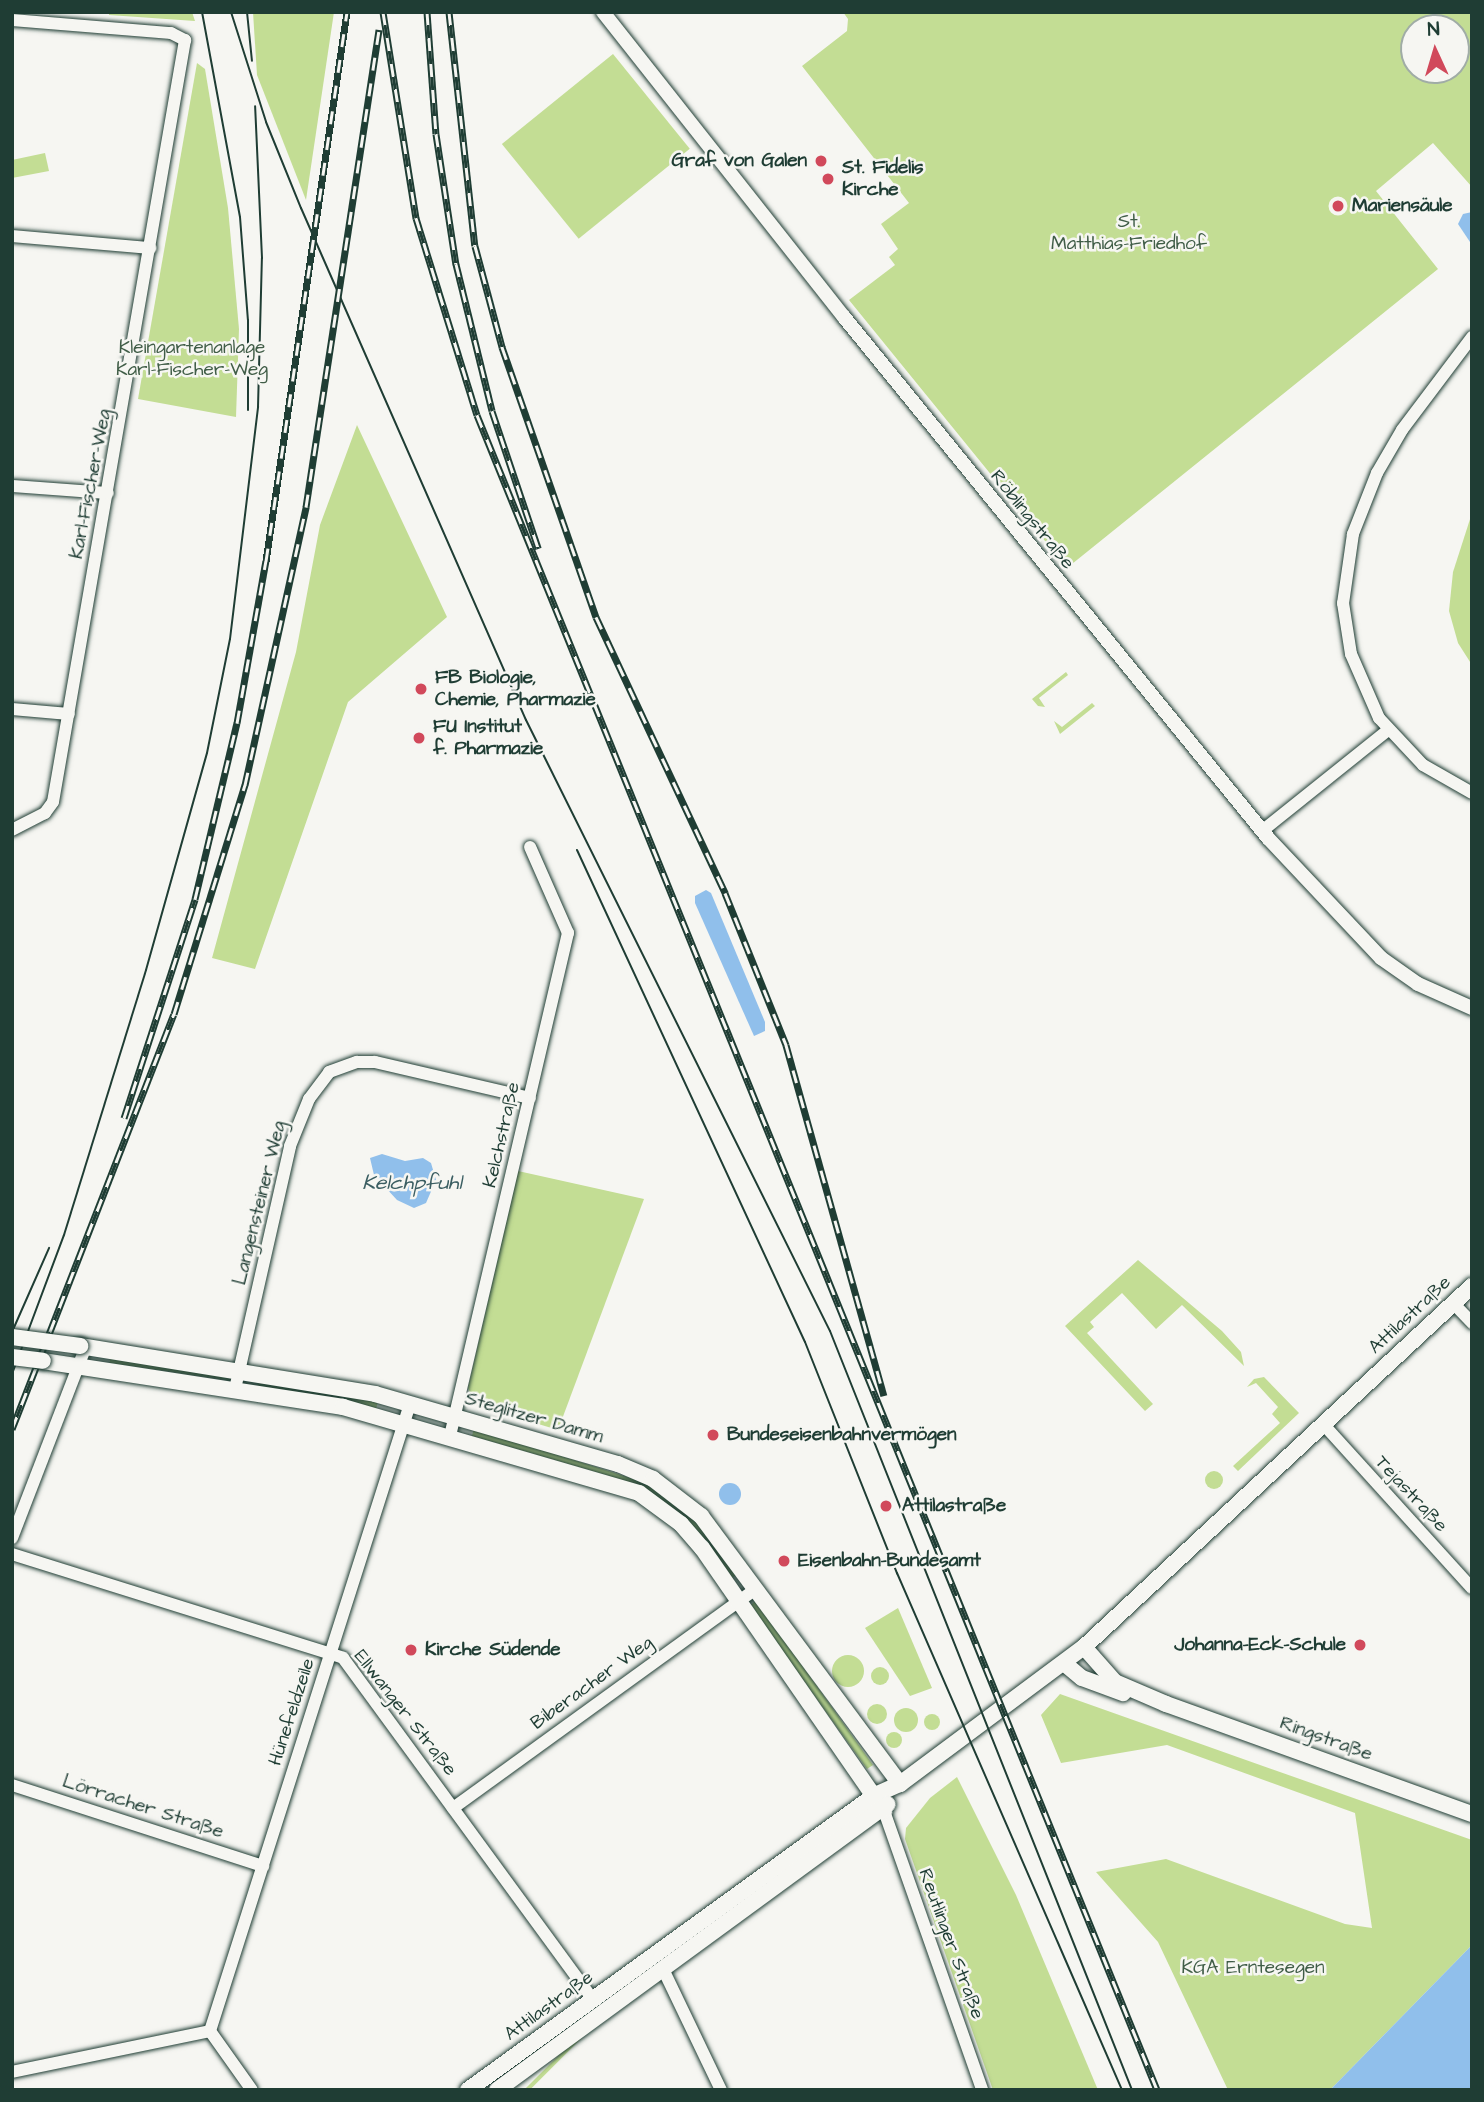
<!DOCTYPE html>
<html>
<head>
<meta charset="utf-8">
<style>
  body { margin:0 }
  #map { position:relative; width:1484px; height:2102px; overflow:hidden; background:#f6f6f2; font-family:"Architects Daughter",sans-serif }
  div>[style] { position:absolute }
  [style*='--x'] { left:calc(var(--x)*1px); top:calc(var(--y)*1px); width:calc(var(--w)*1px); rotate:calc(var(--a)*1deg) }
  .green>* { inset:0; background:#c3dd94; transform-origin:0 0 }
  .round { border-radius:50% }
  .water>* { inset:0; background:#90bfeb }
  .roads { filter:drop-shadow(0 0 2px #1f3d34) drop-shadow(0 0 2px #1f3d34) }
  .minor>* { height:12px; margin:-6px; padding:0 6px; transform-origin:6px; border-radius:6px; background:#f6f6f2 }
  .tertiary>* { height:14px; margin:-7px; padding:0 7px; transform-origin:7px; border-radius:7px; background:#f6f6f2 }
  .secondary>* { height:16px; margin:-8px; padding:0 8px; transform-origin:8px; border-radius:8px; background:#f6f6f2 }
  .tram>* { height:2px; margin:-1px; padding:0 1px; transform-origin:1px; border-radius:1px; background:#1f3d34 }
  .rail>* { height:7px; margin-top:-3.5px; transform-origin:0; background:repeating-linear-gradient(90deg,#f6f6f2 0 13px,#1f3d34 0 26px); box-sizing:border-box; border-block:2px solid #1f3d34 }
  .bridges { filter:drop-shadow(0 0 2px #1f3d34) drop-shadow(0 0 2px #1f3d34) }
  .secondary-bridge>* { height:16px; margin:-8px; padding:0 8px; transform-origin:8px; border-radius:8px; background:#f6f6f2 }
  .dots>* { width:19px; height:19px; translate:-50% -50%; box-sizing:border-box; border:4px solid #f6f6f2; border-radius:50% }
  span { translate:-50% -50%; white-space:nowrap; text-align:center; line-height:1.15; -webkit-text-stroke:5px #f6f6f2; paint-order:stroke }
  .poi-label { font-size:19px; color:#1f3d34; font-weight:700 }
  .right { translate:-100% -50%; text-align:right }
  .left { translate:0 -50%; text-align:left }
  .park-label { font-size:19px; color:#405d47 }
  .street-label { font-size:19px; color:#1f3d34 }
  .water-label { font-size:21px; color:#3b5e62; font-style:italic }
  .frame { position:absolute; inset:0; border:14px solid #1f3d34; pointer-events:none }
  .north { position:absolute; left:1400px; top:14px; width:70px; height:70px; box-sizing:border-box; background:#f6f6f2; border:2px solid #a0aca6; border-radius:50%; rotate:356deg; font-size:19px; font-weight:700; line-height:28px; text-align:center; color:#1f3d34 }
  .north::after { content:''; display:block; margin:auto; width:24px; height:32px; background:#d1495b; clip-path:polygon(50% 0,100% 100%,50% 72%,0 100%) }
</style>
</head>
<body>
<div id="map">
  <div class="green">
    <i style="clip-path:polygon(109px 12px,192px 12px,195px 21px,109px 15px)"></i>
    <i style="clip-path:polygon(253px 12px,334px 12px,306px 200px,257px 75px)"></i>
    <i style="clip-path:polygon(evenodd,843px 12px,1472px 12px,1472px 187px,1433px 143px,1376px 191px,1438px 269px,1067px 568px,849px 300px,895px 265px,889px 257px,898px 249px,881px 224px,909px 203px,802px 66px,847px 31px,848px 19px,843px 12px,1414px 28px,1456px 28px,1456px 70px,1414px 70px,1414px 28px)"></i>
    <i style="left:613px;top:54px;width:122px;height:143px;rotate:51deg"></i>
    <i style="clip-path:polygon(197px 63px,205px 69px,228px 208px,239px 329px,236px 417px,138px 399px)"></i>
    <i style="clip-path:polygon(45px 153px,49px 171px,12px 178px,12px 160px)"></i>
    <i style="clip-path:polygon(357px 425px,447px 617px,348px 702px,255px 969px,212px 958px,296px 652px,320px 525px)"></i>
    <i style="clip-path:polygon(1472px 513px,1472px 665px,1458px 643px,1449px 611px,1453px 572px)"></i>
    <i style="clip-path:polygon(1066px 672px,1068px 675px,1039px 698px,1045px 707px,1038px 706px,1032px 699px)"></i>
    <i style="clip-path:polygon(1092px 703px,1095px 706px,1060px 734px,1054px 721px,1062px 727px)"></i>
    <i style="clip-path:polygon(518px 1171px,644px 1199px,558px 1430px,476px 1405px,468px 1388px)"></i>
    <i style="clip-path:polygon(1138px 1260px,1222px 1331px,1241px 1352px,1244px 1366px,1182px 1305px,1156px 1329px,1122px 1293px,1090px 1322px,1094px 1327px,1087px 1333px,1153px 1404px,1145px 1411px,1065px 1326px)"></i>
    <i style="clip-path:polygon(110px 1355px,230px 1376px,229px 1380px,110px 1363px)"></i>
    <i style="clip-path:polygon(1264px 1377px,1299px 1413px,1238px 1471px,1233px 1466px,1280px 1423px,1272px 1414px,1278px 1407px,1256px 1383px,1247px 1387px,1254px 1379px)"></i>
    <i style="left:259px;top:1378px;width:121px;height:8px;rotate:11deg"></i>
    <i style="clip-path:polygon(474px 1428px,649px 1484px,691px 1514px,737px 1574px,731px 1579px,683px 1517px,652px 1494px,606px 1475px,472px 1436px)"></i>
    <i class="round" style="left:1205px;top:1471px;width:18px;height:18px"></i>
    <i style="clip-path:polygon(755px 1601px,757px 1602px,873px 1765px,867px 1769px,750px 1606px)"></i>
    <i style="clip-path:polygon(898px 1608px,932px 1688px,910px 1696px,865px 1628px)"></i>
    <i class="round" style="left:832px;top:1655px;width:32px;height:32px"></i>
    <i class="round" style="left:871px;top:1667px;width:18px;height:18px"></i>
    <i style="clip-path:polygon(1060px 1694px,1472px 1840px,1472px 1945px,1330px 2090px,1228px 2090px,1158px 1942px,1096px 1872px,1166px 1859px,1345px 1924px,1372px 1928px,1355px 1813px,1167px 1745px,1061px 1763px,1041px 1715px)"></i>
    <i class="round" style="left:867px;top:1704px;width:20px;height:20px"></i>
    <i class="round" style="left:894px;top:1708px;width:24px;height:24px"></i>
    <i class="round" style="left:924px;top:1714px;width:16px;height:16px"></i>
    <i class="round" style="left:886px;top:1732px;width:16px;height:16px"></i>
    <i style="clip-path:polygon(957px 1777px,1016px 1895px,1098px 2090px,993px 2090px,905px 1839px,906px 1828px,930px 1798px)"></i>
    <i style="left:641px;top:1973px;width:4px;height:200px;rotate:45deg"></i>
  </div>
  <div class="water">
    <i style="clip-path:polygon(1472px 212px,1472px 245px,1458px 224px,1463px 214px)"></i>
    <i style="clip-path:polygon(706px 890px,711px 893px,765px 1022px,765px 1031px,754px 1036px,695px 903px,695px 896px)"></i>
    <i style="clip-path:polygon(382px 1154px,405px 1161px,423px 1158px,431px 1163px,436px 1180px,426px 1203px,414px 1208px,397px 1200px,374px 1175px,370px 1158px)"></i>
    <i class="round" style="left:719px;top:1483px;width:22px;height:22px"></i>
    <i style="clip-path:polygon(1472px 1945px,1472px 2090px,1330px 2090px)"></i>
  </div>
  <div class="roads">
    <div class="minor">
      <i style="--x:12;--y:20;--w:160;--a:4.7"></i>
      <i style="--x:171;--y:33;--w:16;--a:27"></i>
      <i style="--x:185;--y:40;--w:773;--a:99.83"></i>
      <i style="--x:53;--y:802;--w:14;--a:126"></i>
      <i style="--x:45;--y:813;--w:37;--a:153"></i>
      <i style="--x:12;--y:236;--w:139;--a:5"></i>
      <i style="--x:1472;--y:337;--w:116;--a:127"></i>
      <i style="--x:1402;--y:430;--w:50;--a:120.2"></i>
      <i style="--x:1377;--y:473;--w:66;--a:111.5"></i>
      <i style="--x:1353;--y:534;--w:70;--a:98.2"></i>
      <i style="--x:1343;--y:603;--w:52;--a:81.1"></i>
      <i style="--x:1351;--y:654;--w:70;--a:66.4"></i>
      <i style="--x:1379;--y:718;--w:64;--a:46.9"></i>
      <i style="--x:1423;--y:765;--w:56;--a:29.7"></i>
      <i style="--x:12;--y:486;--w:96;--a:4.2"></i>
      <i style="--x:12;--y:709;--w:57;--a:5"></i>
      <i style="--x:1262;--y:831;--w:161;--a:-38.7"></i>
      <i style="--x:1453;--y:1303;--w:28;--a:46"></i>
      <i style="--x:235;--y:1389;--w:249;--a:-77.2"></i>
      <i style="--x:290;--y:1146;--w:51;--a:-68"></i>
      <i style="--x:309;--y:1099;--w:34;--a:-53"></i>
      <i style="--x:329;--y:1072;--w:30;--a:-20"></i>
      <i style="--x:357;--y:1062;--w:18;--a:0"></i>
      <i style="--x:375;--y:1062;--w:159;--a:13.1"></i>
      <i style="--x:1324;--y:1425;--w:220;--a:47.8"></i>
      <i style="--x:450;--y:1436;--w:517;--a:-76.8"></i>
      <i style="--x:568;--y:933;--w:94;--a:-113.8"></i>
      <i style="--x:12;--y:1538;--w:206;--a:-68.9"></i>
      <i style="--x:12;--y:1554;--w:347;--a:17.4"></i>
      <i style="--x:343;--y:1658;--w:424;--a:53.8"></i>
      <i style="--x:12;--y:1785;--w:264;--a:17.9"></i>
      <i style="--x:453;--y:1808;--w:373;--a:-35.9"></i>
      <i style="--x:884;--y:1811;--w:296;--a:70.6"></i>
      <i style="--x:663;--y:1969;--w:134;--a:64.4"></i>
      <i style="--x:210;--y:2031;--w:658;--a:-72.31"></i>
      <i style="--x:210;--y:2031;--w:72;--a:54.6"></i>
      <i style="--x:12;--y:2072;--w:202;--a:-11.7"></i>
    </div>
    <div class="tertiary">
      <i style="--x:603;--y:12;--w:389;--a:51.7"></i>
      <i style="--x:844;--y:317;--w:672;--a:50.86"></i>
      <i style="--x:1268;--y:838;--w:165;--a:46.7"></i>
      <i style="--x:1381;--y:958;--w:45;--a:35.1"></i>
      <i style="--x:1418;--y:984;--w:59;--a:24"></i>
    </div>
    <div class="secondary">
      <i style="--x:80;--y:1346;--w:299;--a:9.2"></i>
      <i style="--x:375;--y:1394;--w:253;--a:16.1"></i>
      <i style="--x:618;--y:1464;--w:38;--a:23"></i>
      <i style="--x:653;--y:1479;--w:61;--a:37.6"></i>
      <i style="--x:701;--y:1516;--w:334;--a:53.4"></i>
      <i style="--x:43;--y:1361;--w:304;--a:8.7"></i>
      <i style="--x:343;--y:1407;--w:308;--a:16.2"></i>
      <i style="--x:639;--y:1493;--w:52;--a:36.4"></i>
      <i style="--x:681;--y:1524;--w:32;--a:49"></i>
      <i style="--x:702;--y:1548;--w:320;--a:55.3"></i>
      <i style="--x:1084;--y:1647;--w:47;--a:48.5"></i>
      <i style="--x:1115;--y:1682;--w:56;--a:23.3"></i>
      <i style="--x:1166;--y:1704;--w:325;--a:19.8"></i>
      <i style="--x:1064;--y:1663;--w:23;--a:40"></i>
      <i style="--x:1082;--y:1678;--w:44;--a:20.1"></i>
      <i style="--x:468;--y:2090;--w:503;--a:-35.94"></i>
      <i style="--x:875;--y:1795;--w:27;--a:-24"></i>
      <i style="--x:900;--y:1784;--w:229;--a:-36.7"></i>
      <i style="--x:1084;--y:1647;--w:530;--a:-42.94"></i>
      <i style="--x:497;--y:2090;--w:484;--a:-36.2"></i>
    </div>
  </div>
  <div class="tram">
    <i style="--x:202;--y:12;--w:208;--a:79.5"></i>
    <i style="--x:240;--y:217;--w:103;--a:85.6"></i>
    <i style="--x:248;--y:320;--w:90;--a:90"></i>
    <i style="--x:231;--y:12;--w:115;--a:72.3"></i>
    <i style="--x:266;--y:122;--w:93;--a:67.9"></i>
    <i style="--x:301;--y:208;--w:559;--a:66.28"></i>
    <i style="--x:526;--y:720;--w:682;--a:63.55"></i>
    <i style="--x:830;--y:1331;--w:817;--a:68.3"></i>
    <i style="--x:247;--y:12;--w:49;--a:84.2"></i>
    <i style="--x:577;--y:850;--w:542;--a:65.14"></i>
    <i style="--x:805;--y:1342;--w:249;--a:68.3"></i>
    <i style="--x:897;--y:1573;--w:564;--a:66.48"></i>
    <i style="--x:12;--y:1332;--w:92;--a:-66.2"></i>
    <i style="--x:12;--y:1374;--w:148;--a:-69.5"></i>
    <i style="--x:64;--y:1235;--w:277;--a:-72.8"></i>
    <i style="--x:146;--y:970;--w:225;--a:-74.3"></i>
    <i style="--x:207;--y:753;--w:116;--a:-78.6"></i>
    <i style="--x:230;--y:639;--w:234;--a:-83.1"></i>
    <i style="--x:258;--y:407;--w:149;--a:-88.5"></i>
    <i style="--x:262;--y:258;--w:152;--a:-92.6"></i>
  </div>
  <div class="rail">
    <i style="--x:383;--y:12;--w:209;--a:80.9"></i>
    <i style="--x:416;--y:218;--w:206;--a:72.8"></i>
    <i style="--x:477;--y:415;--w:1808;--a:67.9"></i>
    <i style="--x:427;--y:12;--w:122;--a:85.8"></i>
    <i style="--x:436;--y:134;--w:132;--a:81.3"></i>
    <i style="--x:456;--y:264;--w:151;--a:76.2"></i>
    <i style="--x:492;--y:411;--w:145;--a:71.4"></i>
    <i style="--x:449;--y:12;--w:235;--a:83.7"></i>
    <i style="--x:475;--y:246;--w:105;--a:75"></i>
    <i style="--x:502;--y:347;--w:286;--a:70.8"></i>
    <i style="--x:596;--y:617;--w:305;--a:64.9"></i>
    <i style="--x:725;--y:893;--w:164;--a:68.1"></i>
    <i style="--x:786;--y:1045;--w:364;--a:74.4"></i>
    <i style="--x:124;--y:1118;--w:230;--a:-72"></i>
    <i style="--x:195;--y:899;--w:181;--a:-76.6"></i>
    <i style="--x:237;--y:723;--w:165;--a:-79.9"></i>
    <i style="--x:266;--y:561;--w:555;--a:-81.61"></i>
    <i style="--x:12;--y:1429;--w:445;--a:-68.7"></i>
    <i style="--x:174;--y:1014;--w:240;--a:-72.8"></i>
    <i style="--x:245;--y:785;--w:285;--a:-77.6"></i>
    <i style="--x:306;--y:507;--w:483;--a:-81.3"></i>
  </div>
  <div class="bridges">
    <div class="secondary-bridge">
      <i style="--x:12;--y:1337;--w:69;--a:7.5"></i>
      <i style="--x:12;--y:1357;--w:31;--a:7"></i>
    </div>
  </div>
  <div class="dots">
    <i style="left:821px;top:161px;background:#d1495b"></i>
    <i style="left:828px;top:179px;background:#d1495b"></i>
    <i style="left:1338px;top:206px;background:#d1495b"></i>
    <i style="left:421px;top:689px;background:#d1495b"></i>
    <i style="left:419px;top:738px;background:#d1495b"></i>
    <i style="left:713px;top:1435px;background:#d1495b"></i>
    <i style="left:886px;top:1506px;background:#d1495b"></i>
    <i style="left:784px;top:1561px;background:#d1495b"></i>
    <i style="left:1360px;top:1645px;background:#d1495b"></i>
    <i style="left:411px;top:1650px;background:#d1495b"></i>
  </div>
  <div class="poi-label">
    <span class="right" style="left:807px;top:161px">Graf von Galen</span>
    <span class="left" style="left:842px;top:179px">St. Fidelis<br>Kirche</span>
    <span class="left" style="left:1352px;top:206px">Mariensäule</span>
    <span class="left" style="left:435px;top:689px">FB Biologie,<br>Chemie, Pharmazie</span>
    <span class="left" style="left:433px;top:738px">FU Institut<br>f. Pharmazie</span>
    <span class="left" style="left:727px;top:1435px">Bundeseisenbahnvermögen</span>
    <span class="left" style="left:902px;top:1506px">Attilastraße</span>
    <span class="left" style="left:798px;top:1561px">Eisenbahn-Bundesamt</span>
    <span class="right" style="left:1346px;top:1645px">Johanna-Eck-Schule</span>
    <span class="left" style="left:425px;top:1650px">Kirche Südende</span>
  </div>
  <div class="park-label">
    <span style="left:1129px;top:233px">St.<br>Matthias-Friedhof</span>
    <span style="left:192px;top:359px">Kleingartenanlage<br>Karl-Fischer-Weg</span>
    <span style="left:1253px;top:1968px">KGA Erntesegen</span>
  </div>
  <div class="street-label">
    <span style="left:91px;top:484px;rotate:-79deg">Karl-Fischer-Weg</span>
    <span style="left:1032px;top:520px;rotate:51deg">Röblingstraße</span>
    <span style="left:502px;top:1135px;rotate:-77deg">Kelchstraße</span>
    <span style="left:260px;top:1203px;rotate:-76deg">Langensteiner Weg</span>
    <span style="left:1410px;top:1315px;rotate:-43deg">Attilastraße</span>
    <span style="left:534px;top:1418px;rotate:16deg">Steglitzer Damm</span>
    <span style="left:1411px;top:1494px;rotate:47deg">Tejastraße</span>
    <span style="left:592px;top:1683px;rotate:-36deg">Biberacher Weg</span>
    <span style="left:292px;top:1712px;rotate:-72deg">Hünefeldzeile</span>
    <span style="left:405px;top:1713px;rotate:52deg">Ellwanger Straße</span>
    <span style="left:1326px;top:1739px;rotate:20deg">Ringstraße</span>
    <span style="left:143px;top:1807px;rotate:18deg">Lörracher Straße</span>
    <span style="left:951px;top:1944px;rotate:70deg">Reutlinger Straße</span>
    <span style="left:549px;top:2006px;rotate:-36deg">Attilastraße</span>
  </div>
  <div class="water-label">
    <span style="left:412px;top:1183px">Kelchpfuhl</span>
  </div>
  <div class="frame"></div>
  <div class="north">N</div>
</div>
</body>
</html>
